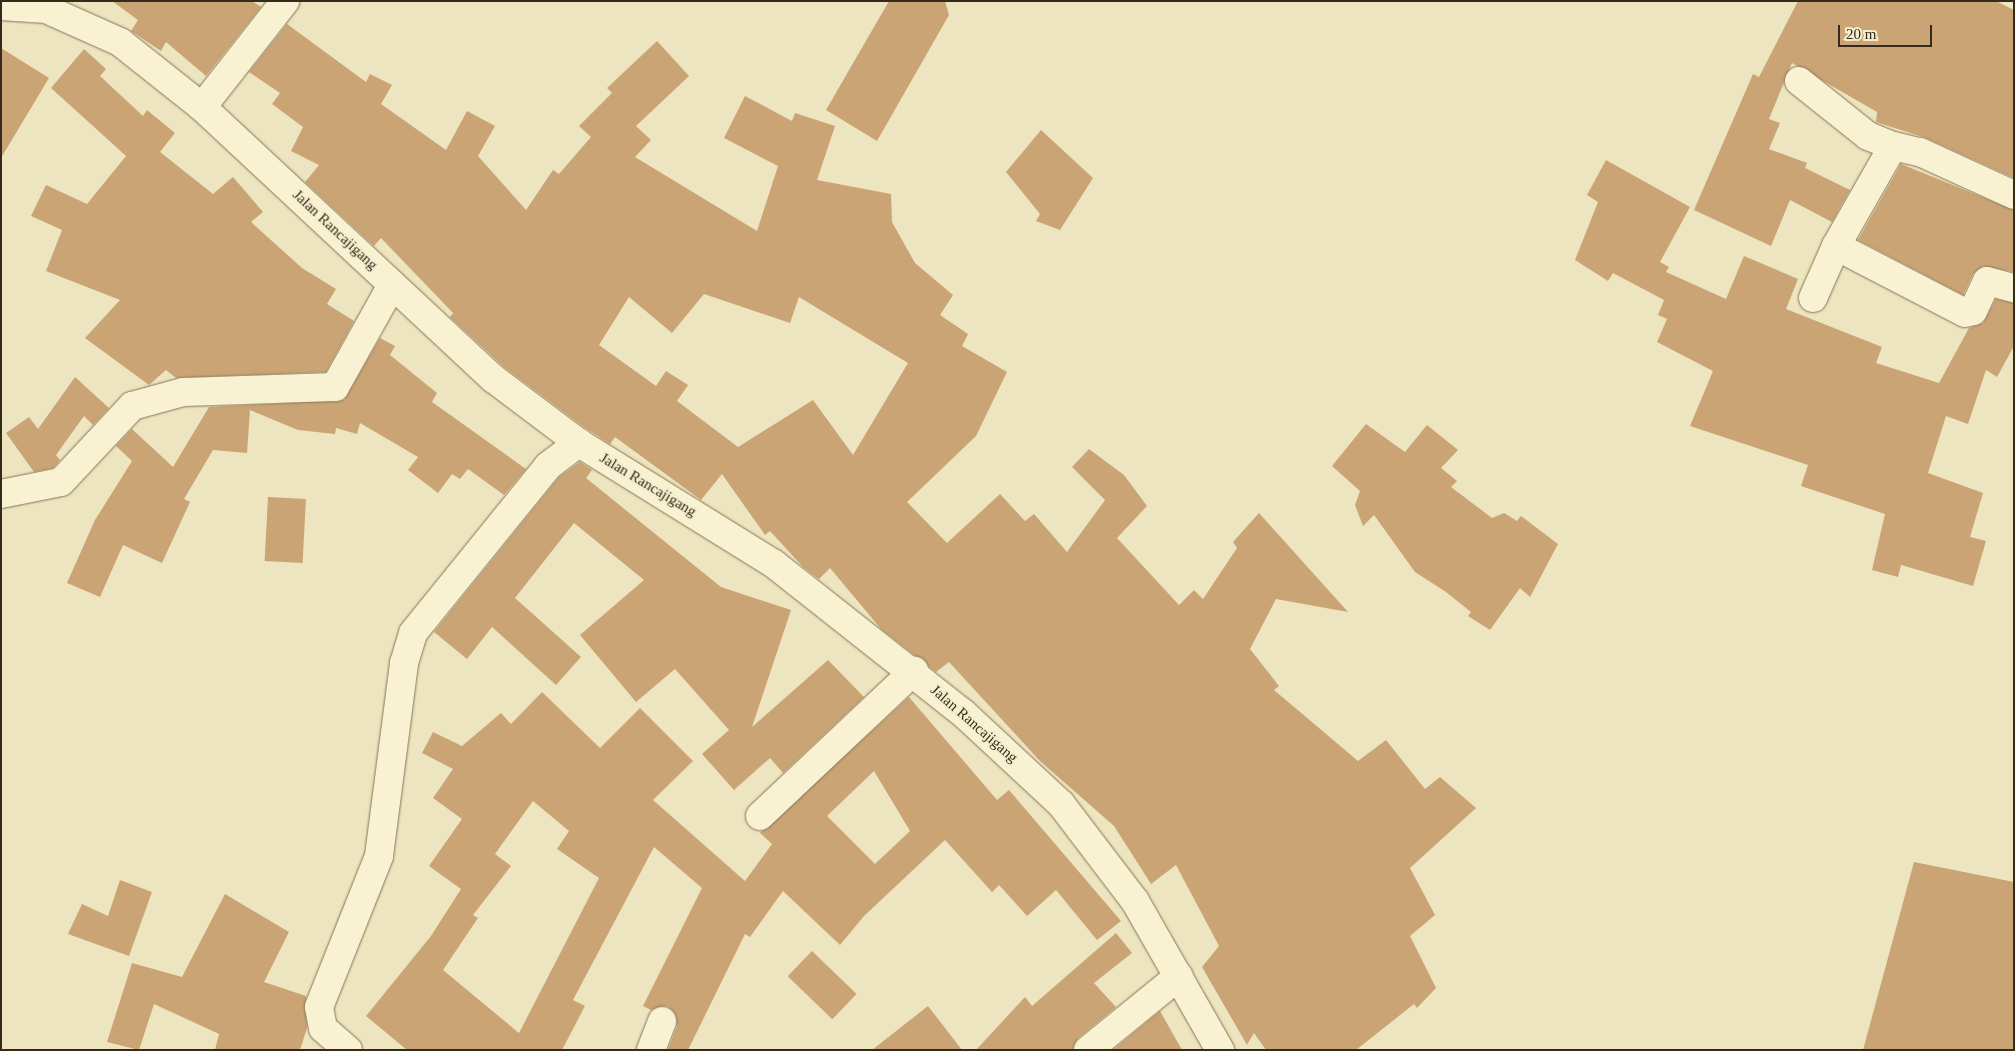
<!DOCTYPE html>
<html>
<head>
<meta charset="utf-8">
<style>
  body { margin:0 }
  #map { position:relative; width:2015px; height:1051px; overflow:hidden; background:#ede5bf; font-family:Georgia,serif }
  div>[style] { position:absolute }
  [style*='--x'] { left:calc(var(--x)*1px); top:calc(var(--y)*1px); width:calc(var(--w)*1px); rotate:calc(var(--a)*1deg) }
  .building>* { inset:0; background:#caa475; transform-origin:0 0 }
  .roads { filter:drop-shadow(0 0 1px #857558) drop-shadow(0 0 1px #857558) }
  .minor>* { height:28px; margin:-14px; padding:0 14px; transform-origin:14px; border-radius:14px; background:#f8f1d2 }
  .secondary>* { height:28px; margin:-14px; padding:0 14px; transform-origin:14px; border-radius:14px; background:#f8f1d2 }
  span { translate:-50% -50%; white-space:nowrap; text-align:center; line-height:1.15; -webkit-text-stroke:4px #f4eece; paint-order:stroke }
  .street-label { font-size:15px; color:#342b1c }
  .frame { position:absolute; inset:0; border:2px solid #342b1c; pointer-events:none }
  .scale { position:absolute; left:1838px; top:25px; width:94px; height:22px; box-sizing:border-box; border:2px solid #342b1c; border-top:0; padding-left:6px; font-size:15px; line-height:18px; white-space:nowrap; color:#342b1c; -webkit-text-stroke:4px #f4eece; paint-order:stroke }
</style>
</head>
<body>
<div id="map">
  <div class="building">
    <i style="clip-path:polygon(112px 1px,252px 1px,261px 7px,206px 76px,166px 42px,161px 51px,131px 31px,138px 20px)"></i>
    <i style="clip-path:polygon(889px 1px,945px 1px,949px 15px,877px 141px,826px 110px)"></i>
    <i style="clip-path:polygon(1798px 1px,1996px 1px,2014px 10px,2014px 178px,1926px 138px,1876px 122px,1877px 112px,1792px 63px,1769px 119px,1780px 123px,1769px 149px,1807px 163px,1805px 168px,1850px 190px,1832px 222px,1790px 200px,1771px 246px,1694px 210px,1753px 74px,1759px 77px)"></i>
    <i style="clip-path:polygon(evenodd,287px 24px,366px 82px,370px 74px,392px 85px,381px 104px,446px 150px,467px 111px,495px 126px,478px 156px,526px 210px,553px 170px,559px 174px,591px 137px,579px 126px,612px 93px,607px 88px,657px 41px,689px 76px,636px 126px,651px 140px,635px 157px,757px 231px,778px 166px,724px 138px,745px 96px,792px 121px,795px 113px,835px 126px,817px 180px,891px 194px,892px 222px,915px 263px,953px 295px,940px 315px,968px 334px,962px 346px,1007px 372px,976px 436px,907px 502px,947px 543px,1000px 494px,1025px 521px,1034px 514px,1067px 552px,1105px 500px,1072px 467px,1089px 449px,1124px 475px,1147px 506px,1117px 538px,1179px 605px,1194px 590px,1203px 599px,1237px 548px,1233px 542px,1259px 513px,1348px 612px,1276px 599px,1250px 649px,1279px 686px,1274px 690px,1358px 761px,1386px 740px,1425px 789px,1440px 777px,1476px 808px,1410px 868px,1435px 915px,1410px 936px,1436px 988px,1417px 1008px,1414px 1004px,1356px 1050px,1266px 1050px,1254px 1033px,1247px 1045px,1202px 967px,1219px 946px,1176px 865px,1151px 884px,1114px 826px,1040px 761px,949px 662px,936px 672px,881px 629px,830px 568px,819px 579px,803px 567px,770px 531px,765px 535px,722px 474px,701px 500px,615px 437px,610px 444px,584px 427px,504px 367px,450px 317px,453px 313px,381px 238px,374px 246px,305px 182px,319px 165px,291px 151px,303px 127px,272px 104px,280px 93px,249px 72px,287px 24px,704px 294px,790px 323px,799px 297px,908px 363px,853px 455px,813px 400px,738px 447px,677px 401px,688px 385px,666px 371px,656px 386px,599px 345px,629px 297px,672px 333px,704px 294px)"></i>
    <i style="clip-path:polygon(1px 48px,49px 78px,1px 158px)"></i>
    <i style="clip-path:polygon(84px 49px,106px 69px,100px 76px,143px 116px,147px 110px,175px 133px,160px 152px,213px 194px,233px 177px,263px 212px,251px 222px,302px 268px,336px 289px,327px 304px,354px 321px,326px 372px,176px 378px,166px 370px,149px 385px,85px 338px,120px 300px,46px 271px,62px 230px,31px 216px,46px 185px,87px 204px,126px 156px,51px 88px)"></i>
    <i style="clip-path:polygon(1041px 130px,1093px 178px,1060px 230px,1036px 221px,1040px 214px,1006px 172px)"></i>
    <i style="clip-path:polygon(1606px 160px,1690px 207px,1660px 262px,1669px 267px,1666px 272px,1726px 299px,1744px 256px,1798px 279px,1786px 309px,1882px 347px,1876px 363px,1939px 383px,1969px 328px,1983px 323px,1996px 299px,2014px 303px,2014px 346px,1997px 377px,1986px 370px,1968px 424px,1946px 416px,1928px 473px,1983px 493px,1970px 537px,1986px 541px,1973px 586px,1901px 565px,1898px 577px,1872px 570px,1885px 514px,1801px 486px,1808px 465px,1690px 426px,1713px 371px,1657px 342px,1667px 319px,1658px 315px,1664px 300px,1613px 273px,1608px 281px,1575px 260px,1598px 202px,1587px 195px)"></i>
    <i style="clip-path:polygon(1901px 164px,2014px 210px,2014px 272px,1983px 266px,1973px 274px,1963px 295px,1858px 240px)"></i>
    <i style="clip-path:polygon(380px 338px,395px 346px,390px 355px,437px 393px,432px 402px,526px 469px,504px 495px,468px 469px,460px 479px,452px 474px,438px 493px,408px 470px,418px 457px,360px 423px,357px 434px,336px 428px,335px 434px,298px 430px,250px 410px,247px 453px,213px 450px,184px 499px,190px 502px,162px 563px,123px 545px,100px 597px,67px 583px,95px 520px,132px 461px,116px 446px,132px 429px,173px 467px,209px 407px,344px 400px)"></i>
    <i style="clip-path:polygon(75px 377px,109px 408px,93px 425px,84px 416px,56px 455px,60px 460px,53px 468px,34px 472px,6px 433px,29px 417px,38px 429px)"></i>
    <i style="clip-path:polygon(1366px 424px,1405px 452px,1427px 425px,1458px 450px,1441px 468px,1457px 481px,1451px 487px,1492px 518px,1504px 513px,1517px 521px,1521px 516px,1558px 544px,1530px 597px,1520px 588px,1490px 630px,1468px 616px,1471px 612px,1446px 592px,1415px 572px,1374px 515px,1363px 526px,1355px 505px,1360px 491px,1332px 466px)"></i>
    <i style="clip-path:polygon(580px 462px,592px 470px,586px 478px,721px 587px,791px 610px,752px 727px,828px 660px,864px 697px,783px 773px,770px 758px,734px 790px,702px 754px,729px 730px,675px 669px,636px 702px,580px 635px,644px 580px,574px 523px,515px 598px,581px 657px,556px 685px,492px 627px,467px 659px,434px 632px,559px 477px)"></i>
    <i style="left:268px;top:497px;width:38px;height:64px;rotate:3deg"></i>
    <i style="clip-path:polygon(evenodd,542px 692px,600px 748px,640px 708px,693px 761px,653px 800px,745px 881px,772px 844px,760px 833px,909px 697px,997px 800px,1009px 790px,1121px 921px,1097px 940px,1056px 890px,1027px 916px,999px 885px,992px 892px,945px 840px,864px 916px,840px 945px,783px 891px,750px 937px,745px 934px,688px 1050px,668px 1050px,677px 1026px,674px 1012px,667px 1006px,651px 1010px,643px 1006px,702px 888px,654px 847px,573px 1000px,585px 1006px,562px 1050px,407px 1050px,366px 1016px,431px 936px,461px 889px,429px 866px,462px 819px,433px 798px,453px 769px,422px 753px,433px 732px,462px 746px,501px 713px,511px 724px,542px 692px,874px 771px,910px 831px,875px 864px,827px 816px,874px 771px,542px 692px,533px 801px,569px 831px,557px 849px,599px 878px,519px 1033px,443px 970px,478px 918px,473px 915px,511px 866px,495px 854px,533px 801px)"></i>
    <i style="clip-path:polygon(1914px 862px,2014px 882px,2014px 1050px,1863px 1050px)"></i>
    <i style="clip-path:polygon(120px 880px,152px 892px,129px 956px,68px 934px,82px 904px,108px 916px)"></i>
    <i style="clip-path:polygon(225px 894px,289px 932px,264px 982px,306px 996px,307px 1028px,300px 1050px,215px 1050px,219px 1034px,154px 1004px,139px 1050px,107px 1042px,132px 963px,182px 977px)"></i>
    <i style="clip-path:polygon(1116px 933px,1132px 953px,1094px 983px,1116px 1007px,1078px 1038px,1073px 1050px,976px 1050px,1025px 997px,1032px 1006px)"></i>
    <i style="left:812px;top:951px;width:62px;height:35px;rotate:44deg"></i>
    <i style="clip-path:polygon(928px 1006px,962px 1050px,872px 1050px)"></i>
    <i style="clip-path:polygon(1160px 1011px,1182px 1050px,1113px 1050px)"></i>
  </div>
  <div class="roads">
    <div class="minor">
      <i style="--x:1799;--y:81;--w:88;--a:38.6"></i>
      <i style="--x:1868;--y:136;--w:27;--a:22"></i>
      <i style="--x:202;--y:107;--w:135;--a:-51.9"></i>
      <i style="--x:1836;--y:246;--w:145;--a:27.4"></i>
      <i style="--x:1965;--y:313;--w:8;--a:-14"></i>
      <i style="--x:1973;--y:311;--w:33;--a:-65"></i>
      <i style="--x:1987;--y:281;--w:28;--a:15"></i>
      <i style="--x:1813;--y:298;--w:57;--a:-66.1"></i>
      <i style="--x:1836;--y:246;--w:115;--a:-60.3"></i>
      <i style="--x:1893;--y:146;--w:28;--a:13"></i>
      <i style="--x:1920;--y:152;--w:103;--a:24.6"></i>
      <i style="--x:1;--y:494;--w:61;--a:-11.3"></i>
      <i style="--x:61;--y:482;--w:104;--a:-46.9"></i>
      <i style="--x:132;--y:406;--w:53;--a:-15.4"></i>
      <i style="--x:183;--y:392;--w:152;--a:-1.9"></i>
      <i style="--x:335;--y:387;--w:117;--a:-60.8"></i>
      <i style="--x:760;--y:816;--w:212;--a:-43.3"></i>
      <i style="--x:348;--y:1050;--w:33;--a:-139"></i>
      <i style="--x:323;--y:1028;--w:21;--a:-101"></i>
      <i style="--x:319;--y:1007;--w:162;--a:-68.3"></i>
      <i style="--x:379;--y:856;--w:195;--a:-82.6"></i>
      <i style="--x:404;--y:663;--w:31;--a:-73"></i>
      <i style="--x:413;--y:633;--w:215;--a:-51"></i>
      <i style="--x:548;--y:466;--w:39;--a:-37"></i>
      <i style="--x:651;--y:1050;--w:31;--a:-69"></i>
      <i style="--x:1088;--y:1050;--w:117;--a:-39.1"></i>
    </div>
    <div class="secondary">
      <i style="--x:1;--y:6;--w:45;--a:3.8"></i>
      <i style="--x:46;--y:9;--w:81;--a:24"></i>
      <i style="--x:120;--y:42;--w:105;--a:38.4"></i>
      <i style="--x:202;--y:107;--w:399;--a:43"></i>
      <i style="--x:494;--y:379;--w:106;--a:37"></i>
      <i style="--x:579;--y:443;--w:229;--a:31.8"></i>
      <i style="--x:774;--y:564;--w:241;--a:38.3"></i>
      <i style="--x:963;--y:713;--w:134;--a:42.9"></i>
      <i style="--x:1061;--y:804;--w:122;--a:52.7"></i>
      <i style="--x:1135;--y:901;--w:172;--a:60.3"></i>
    </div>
  </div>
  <div class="street-label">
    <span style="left:335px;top:230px;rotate:43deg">Jalan Rancajigang</span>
    <span style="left:648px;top:485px;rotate:31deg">Jalan Rancajigang</span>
    <span style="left:974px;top:724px;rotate:41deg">Jalan Rancajigang</span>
  </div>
  <div class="frame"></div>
  <div class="scale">20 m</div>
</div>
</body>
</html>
